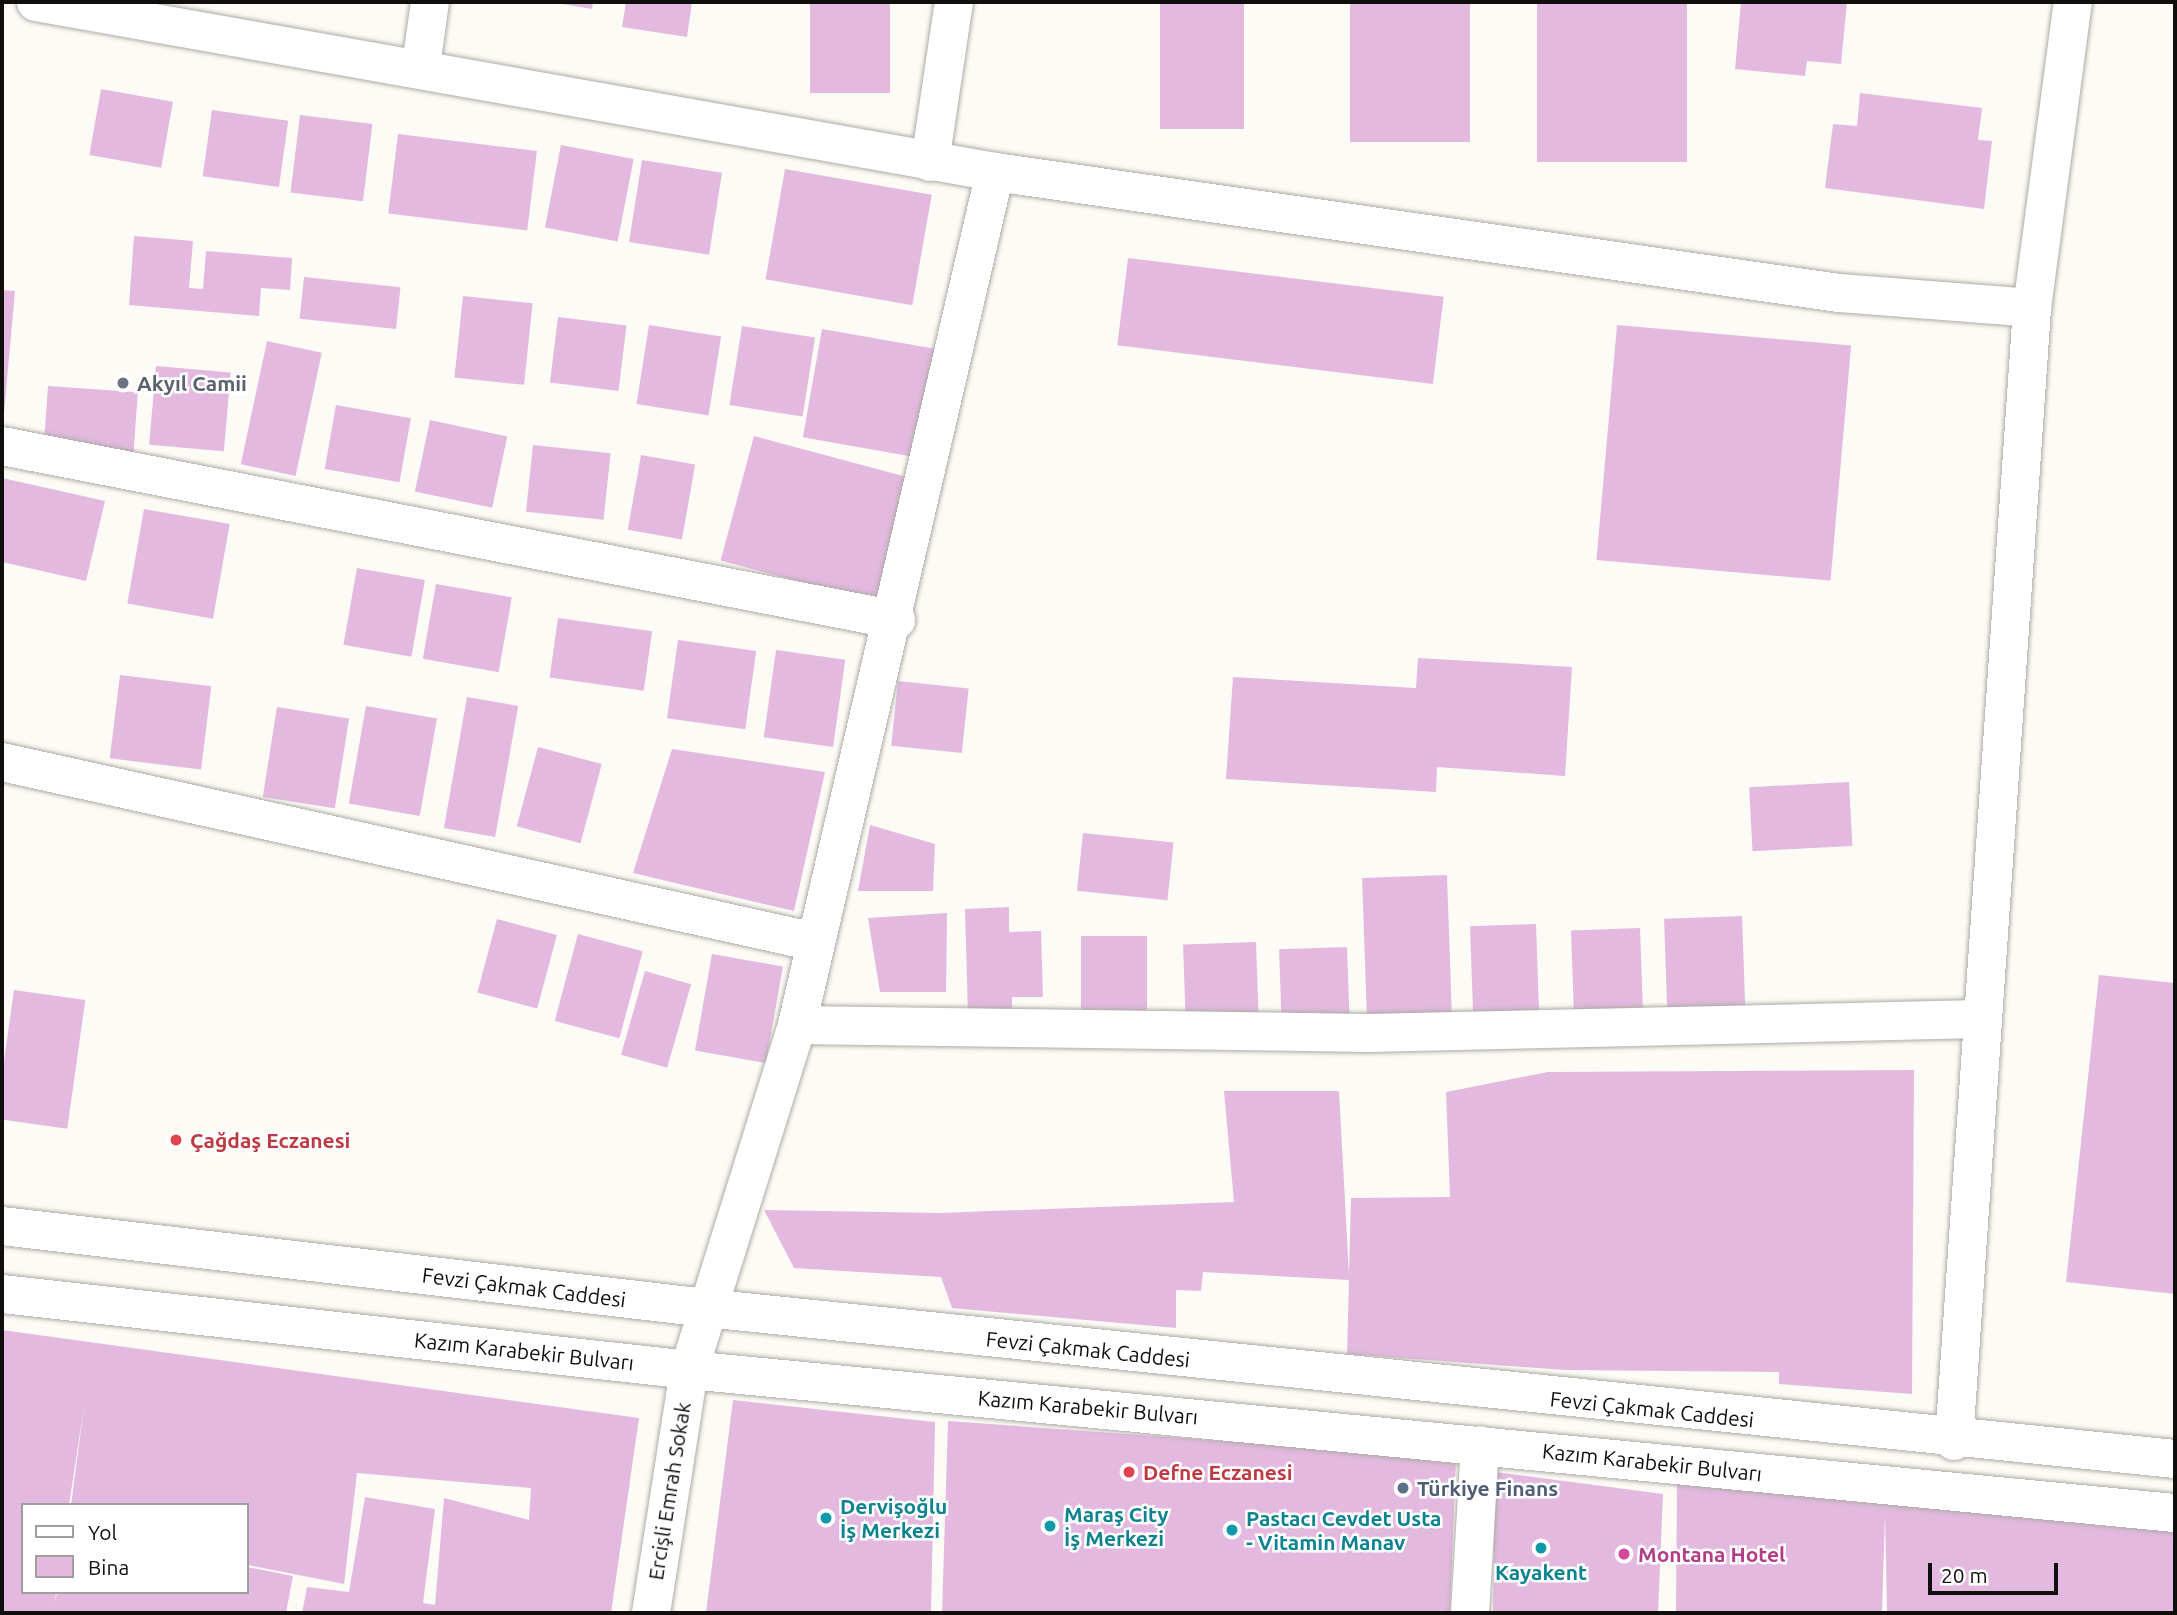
<!DOCTYPE html>
<html>
<head>
<meta charset="utf-8">
<style>
  body { margin:0 }
  #map { position:relative; width:2177px; height:1615px; overflow:hidden; background:#fdfbf5; font-family:Ubuntu,sans-serif }
  div>[style] { position:absolute }
  [style*='--x'] { left:calc(var(--x)*1px); top:calc(var(--y)*1px); width:calc(var(--w)*1px); rotate:calc(var(--a)*1deg) }
  .building>* { inset:0; background:#e3b9df; transform-origin:0 0 }
  .roads { filter:drop-shadow(0 0 2px #adaba6) drop-shadow(0 0 2px #adaba6) }
  .minor>* { height:38px; margin:-19px; padding:0 19px; transform-origin:19px; border-radius:19px; background:#fff }
  .secondary>* { height:38px; margin:-19px; padding:0 19px; transform-origin:19px; border-radius:19px; background:#fff }
  .dots>* { width:19px; height:19px; translate:-50% -50%; box-sizing:border-box; border:4px solid #fff; border-radius:50% }
  span { translate:-50% -50%; white-space:nowrap; text-align:center; line-height:1.15; -webkit-text-stroke:5px #fff; paint-order:stroke }
  .worship-label { font-size:21px; color:#5b616d; font-weight:700 }
  .left { translate:0 -50%; text-align:left }
  .health-label { font-size:21px; color:#be3a42; font-weight:700 }
  .street-label { font-size:21px; color:#100f0d }
  .service-label { font-size:21px; color:#4e5e75; font-weight:700 }
  .culture-label { font-size:21px; color:#0d838f; font-weight:700 }
  .hotel-label { font-size:21px; color:#b23c85; font-weight:700 }
  .frame { position:absolute; inset:0; border:4px solid #100f0d; pointer-events:none }
  .legend { position:absolute; left:21px; top:1503px; width:228px; height:91px; box-sizing:border-box; background:#fff; border:2px solid #9f9f9e; margin:0; padding:9px 12px; list-style:none; font-size:21px; color:#100f0d }
  .legend li { display:flex; align-items:center; gap:14px; height:35px }
  .legend b { width:35px; border:2px solid #9f9f9e }
  .scale { position:absolute; left:1928px; top:1563px; width:130px; height:32px; box-sizing:border-box; border:4px solid #100f0d; border-top:0; padding-left:9px; font-size:21px; line-height:24px; white-space:nowrap; color:#100f0d; -webkit-text-stroke:5px #fff; paint-order:stroke }
</style>
</head>
<body>
<div id="map">
  <div class="building">
    <i style="clip-path:polygon(551px 2px,593px 2px,592px 9px)"></i>
    <i style="clip-path:polygon(626px 2px,692px 2px,687px 37px,622px 27px)"></i>
    <i style="left:810px;top:2px;width:80px;height:91px"></i>
    <i style="left:1160px;top:2px;width:84px;height:127px"></i>
    <i style="left:1350px;top:2px;width:120px;height:140px"></i>
    <i style="left:1537px;top:2px;width:150px;height:160px"></i>
    <i style="clip-path:polygon(1741px 2px,1847px 2px,1841px 64px,1807px 61px,1805px 76px,1735px 69px)"></i>
    <i style="left:101px;top:89px;width:73px;height:67px;rotate:10deg"></i>
    <i style="clip-path:polygon(1860px 93px,1982px 108px,1978px 140px,1992px 141px,1984px 209px,1825px 188px,1833px 124px,1857px 126px)"></i>
    <i style="left:212px;top:110px;width:77px;height:67px;rotate:8deg"></i>
    <i style="left:300px;top:115px;width:73px;height:78px;rotate:7deg"></i>
    <i style="left:398px;top:134px;width:140px;height:80px;rotate:7deg"></i>
    <i style="left:561px;top:145px;width:74px;height:84px;rotate:11deg"></i>
    <i style="left:642px;top:160px;width:81px;height:83px;rotate:9deg"></i>
    <i style="left:785px;top:169px;width:149px;height:112px;rotate:10deg"></i>
    <i style="clip-path:polygon(134px 236px,193px 241px,189px 288px,203px 289px,206px 251px,292px 258px,290px 290px,261px 288px,259px 316px,129px 305px)"></i>
    <i style="left:1128px;top:258px;width:318px;height:88px;rotate:7deg"></i>
    <i style="left:304px;top:277px;width:97px;height:42px;rotate:6deg"></i>
    <i style="clip-path:polygon(2px 290px,15px 291px,4px 413px,2px 413px)"></i>
    <i style="left:463px;top:296px;width:70px;height:82px;rotate:6deg"></i>
    <i style="left:558px;top:317px;width:69px;height:66px;rotate:7deg"></i>
    <i style="left:649px;top:325px;width:73px;height:80px;rotate:9deg"></i>
    <i style="left:1617px;top:325px;width:235px;height:236px;rotate:5deg"></i>
    <i style="left:742px;top:326px;width:74px;height:80px;rotate:9deg"></i>
    <i style="left:822px;top:329px;width:123px;height:110px;rotate:10deg"></i>
    <i style="left:267px;top:341px;width:56px;height:126px;rotate:12deg"></i>
    <i style="left:156px;top:366px;width:75px;height:79px;rotate:5deg"></i>
    <i style="left:48px;top:386px;width:90px;height:61px;rotate:4deg"></i>
    <i style="left:336px;top:405px;width:76px;height:65px;rotate:10deg"></i>
    <i style="left:430px;top:420px;width:79px;height:73px;rotate:12deg"></i>
    <i style="left:754px;top:436px;width:164px;height:129px;rotate:15deg"></i>
    <i style="left:533px;top:445px;width:78px;height:67px;rotate:6deg"></i>
    <i style="left:641px;top:455px;width:55px;height:76px;rotate:10deg"></i>
    <i style="clip-path:polygon(2px 478px,105px 501px,86px 581px,2px 562px)"></i>
    <i style="left:144px;top:509px;width:87px;height:96px;rotate:10deg"></i>
    <i style="left:357px;top:568px;width:69px;height:78px;rotate:10deg"></i>
    <i style="left:436px;top:584px;width:77px;height:76px;rotate:10deg"></i>
    <i style="left:558px;top:618px;width:95px;height:60px;rotate:8deg"></i>
    <i style="left:678px;top:640px;width:79px;height:79px;rotate:8deg"></i>
    <i style="left:776px;top:650px;width:70px;height:88px;rotate:8deg"></i>
    <i style="clip-path:polygon(1418px 658px,1572px 667px,1565px 776px,1437px 767px,1436px 792px,1226px 779px,1233px 677px,1416px 688px)"></i>
    <i style="left:120px;top:675px;width:92px;height:84px;rotate:7deg"></i>
    <i style="left:898px;top:681px;width:71px;height:65px;rotate:6deg"></i>
    <i style="left:467px;top:697px;width:52px;height:133px;rotate:10deg"></i>
    <i style="left:366px;top:706px;width:72px;height:99px;rotate:10deg"></i>
    <i style="left:277px;top:707px;width:73px;height:91px;rotate:9deg"></i>
    <i style="left:538px;top:747px;width:66px;height:82px;rotate:15deg"></i>
    <i style="clip-path:polygon(672px 749px,825px 772px,794px 911px,633px 873px)"></i>
    <i style="left:1849px;top:782px;width:64px;height:100px;rotate:87deg"></i>
    <i style="clip-path:polygon(870px 825px,935px 844px,933px 891px,858px 891px)"></i>
    <i style="left:1083px;top:833px;width:91px;height:58px;rotate:6deg"></i>
    <i style="left:1447px;top:875px;width:155px;height:85px;rotate:88deg"></i>
    <i style="clip-path:polygon(1009px 907px,1009px 932px,1041px 931px,1043px 997px,1012px 997px,1012px 1014px,968px 1016px,965px 909px)"></i>
    <i style="clip-path:polygon(947px 913px,946px 992px,880px 992px,868px 918px)"></i>
    <i style="left:1742px;top:916px;width:97px;height:78px;rotate:88deg"></i>
    <i style="left:497px;top:919px;width:62px;height:76px;rotate:15deg"></i>
    <i style="left:1536px;top:924px;width:89px;height:66px;rotate:88deg"></i>
    <i style="left:1640px;top:928px;width:87px;height:69px;rotate:88deg"></i>
    <i style="left:578px;top:934px;width:67px;height:90px;rotate:15deg"></i>
    <i style="left:1081px;top:936px;width:66px;height:85px"></i>
    <i style="left:1256px;top:942px;width:79px;height:73px;rotate:88deg"></i>
    <i style="left:1347px;top:947px;width:72px;height:68px;rotate:88deg"></i>
    <i style="left:712px;top:954px;width:72px;height:98px;rotate:10deg"></i>
    <i style="left:645px;top:971px;width:48px;height:87px;rotate:16deg"></i>
    <i style="clip-path:polygon(2099px 975px,2175px 983px,2175px 1294px,2066px 1282px)"></i>
    <i style="left:14px;top:990px;width:72px;height:130px;rotate:8deg"></i>
    <i style="clip-path:polygon(1914px 1070px,1912px 1394px,1779px 1384px,1779px 1372px,1565px 1370px,1347px 1354px,1349px 1280px,1203px 1272px,1201px 1291px,1176px 1290px,1176px 1328px,952px 1308px,941px 1277px,794px 1268px,764px 1210px,940px 1213px,1234px 1202px,1224px 1091px,1339px 1091px,1349px 1275px,1351px 1198px,1450px 1197px,1446px 1092px,1548px 1072px)"></i>
    <i style="clip-path:polygon(2px 1330px,639px 1418px,611px 1613px,302px 1613px,307px 1587px,349px 1592px,365px 1497px,435px 1509px,423px 1603px,435px 1605px,444px 1498px,529px 1520px,531px 1488px,357px 1473px,344px 1584px,247px 1565px,247px 1505px,71px 1505px,84px 1407px,69px 1505px,23px 1505px,23px 1592px,56px 1592px,55px 1603px,57px 1592px,247px 1592px,247px 1567px,293px 1576px,286px 1613px,2px 1613px)"></i>
    <i style="clip-path:polygon(733px 1400px,935px 1422px,931px 1613px,706px 1613px)"></i>
    <i style="clip-path:polygon(948px 1421px,1456px 1458px,1450px 1613px,942px 1613px)"></i>
    <i style="clip-path:polygon(1495px 1472px,1663px 1494px,1658px 1613px,1493px 1613px)"></i>
    <i style="clip-path:polygon(1677px 1480px,2175px 1527px,2175px 1613px,1887px 1613px,1885px 1515px,1882px 1613px,1676px 1613px)"></i>
  </div>
  <div class="roads">
    <div class="minor">
      <i style="--x:36;--y:2;--w:974;--a:10.05"></i>
      <i style="--x:995;--y:172;--w:853;--a:8.16"></i>
      <i style="--x:1839;--y:293;--w:194;--a:4.4"></i>
      <i style="--x:421;--y:66;--w:65;--a:-82"></i>
      <i style="--x:930;--y:162;--w:162;--a:-81.5"></i>
      <i style="--x:2;--y:446;--w:911;--a:11.01"></i>
      <i style="--x:2;--y:762;--w:833;--a:12.48"></i>
      <i style="--x:797;--y:1025;--w:571;--a:0.8"></i>
      <i style="--x:1368;--y:1033;--w:611;--a:-1.31"></i>
      <i style="--x:1954;--y:1441;--w:1136;--a:-86.06"></i>
      <i style="--x:2032;--y:308;--w:309;--a:-82.4"></i>
      <i style="--x:651;--y:1613;--w:246;--a:-81.1"></i>
      <i style="--x:689;--y:1370;--w:362;--a:-72.6"></i>
      <i style="--x:797;--y:1025;--w:876;--a:-76.93"></i>
      <i style="--x:1470;--y:1613;--w:168;--a:-86.6"></i>
    </div>
    <div class="secondary">
      <i style="--x:2;--y:1226;--w:709;--a:6.64"></i>
      <i style="--x:706;--y:1308;--w:1477;--a:5.87"></i>
      <i style="--x:2;--y:1294;--w:691;--a:6.31"></i>
      <i style="--x:689;--y:1370;--w:1493;--a:5.5"></i>
    </div>
  </div>
  <div class="dots">
    <i style="left:123px;top:383px;background:#6b7280"></i>
    <i style="left:176px;top:1140px;background:#e0444e"></i>
    <i style="left:1129px;top:1472px;background:#e0444e"></i>
    <i style="left:1403px;top:1488px;background:#5c6f8a"></i>
    <i style="left:826px;top:1518px;background:#0f9aa8"></i>
    <i style="left:1050px;top:1526px;background:#0f9aa8"></i>
    <i style="left:1232px;top:1530px;background:#0f9aa8"></i>
    <i style="left:1541px;top:1548px;background:#0f9aa8"></i>
    <i style="left:1624px;top:1554px;background:#d1479c"></i>
  </div>
  <div class="worship-label">
    <span class="left" style="left:137px;top:383px">Akyıl Camii</span>
  </div>
  <div class="health-label">
    <span class="left" style="left:190px;top:1140px">Çağdaş Eczanesi</span>
    <span class="left" style="left:1143px;top:1472px">Defne Eczanesi</span>
  </div>
  <div class="street-label">
    <span style="left:524px;top:1287px;rotate:7deg">Fevzi Çakmak Caddesi</span>
    <span style="left:1088px;top:1349px;rotate:6deg">Fevzi Çakmak Caddesi</span>
    <span style="left:524px;top:1351px;rotate:6deg">Kazım Karabekir Bulvarı</span>
    <span style="left:1088px;top:1407px;rotate:5deg">Kazım Karabekir Bulvarı</span>
    <span style="left:1652px;top:1409px;rotate:6deg">Fevzi Çakmak Caddesi</span>
    <span style="left:1652px;top:1462px;rotate:6deg">Kazım Karabekir Bulvarı</span>
    <span style="left:669px;top:1491px;rotate:-81deg">Ercişli Emrah Sokak</span>
  </div>
  <div class="service-label">
    <span class="left" style="left:1417px;top:1488px">Türkiye Finans</span>
  </div>
  <div class="culture-label">
    <span class="left" style="left:840px;top:1518px">Dervişoğlu<br>İş Merkezi</span>
    <span class="left" style="left:1064px;top:1526px">Maraş City<br>İş Merkezi</span>
    <span class="left" style="left:1246px;top:1530px">Pastacı Cevdet Usta<br>- Vitamin Manav</span>
    <span style="left:1541px;top:1572px">Kayakent</span>
  </div>
  <div class="hotel-label">
    <span class="left" style="left:1638px;top:1554px">Montana Hotel</span>
  </div>
  <div class="frame"></div>
  <ul class="legend">
  <li><b style="height:9px;background:#fff"></b>Yol</li>
  <li><b style="height:19px;background:#e3b9df"></b>Bina</li>
  </ul>
  <div class="scale">20 m</div>
</div>
</body>
</html>
